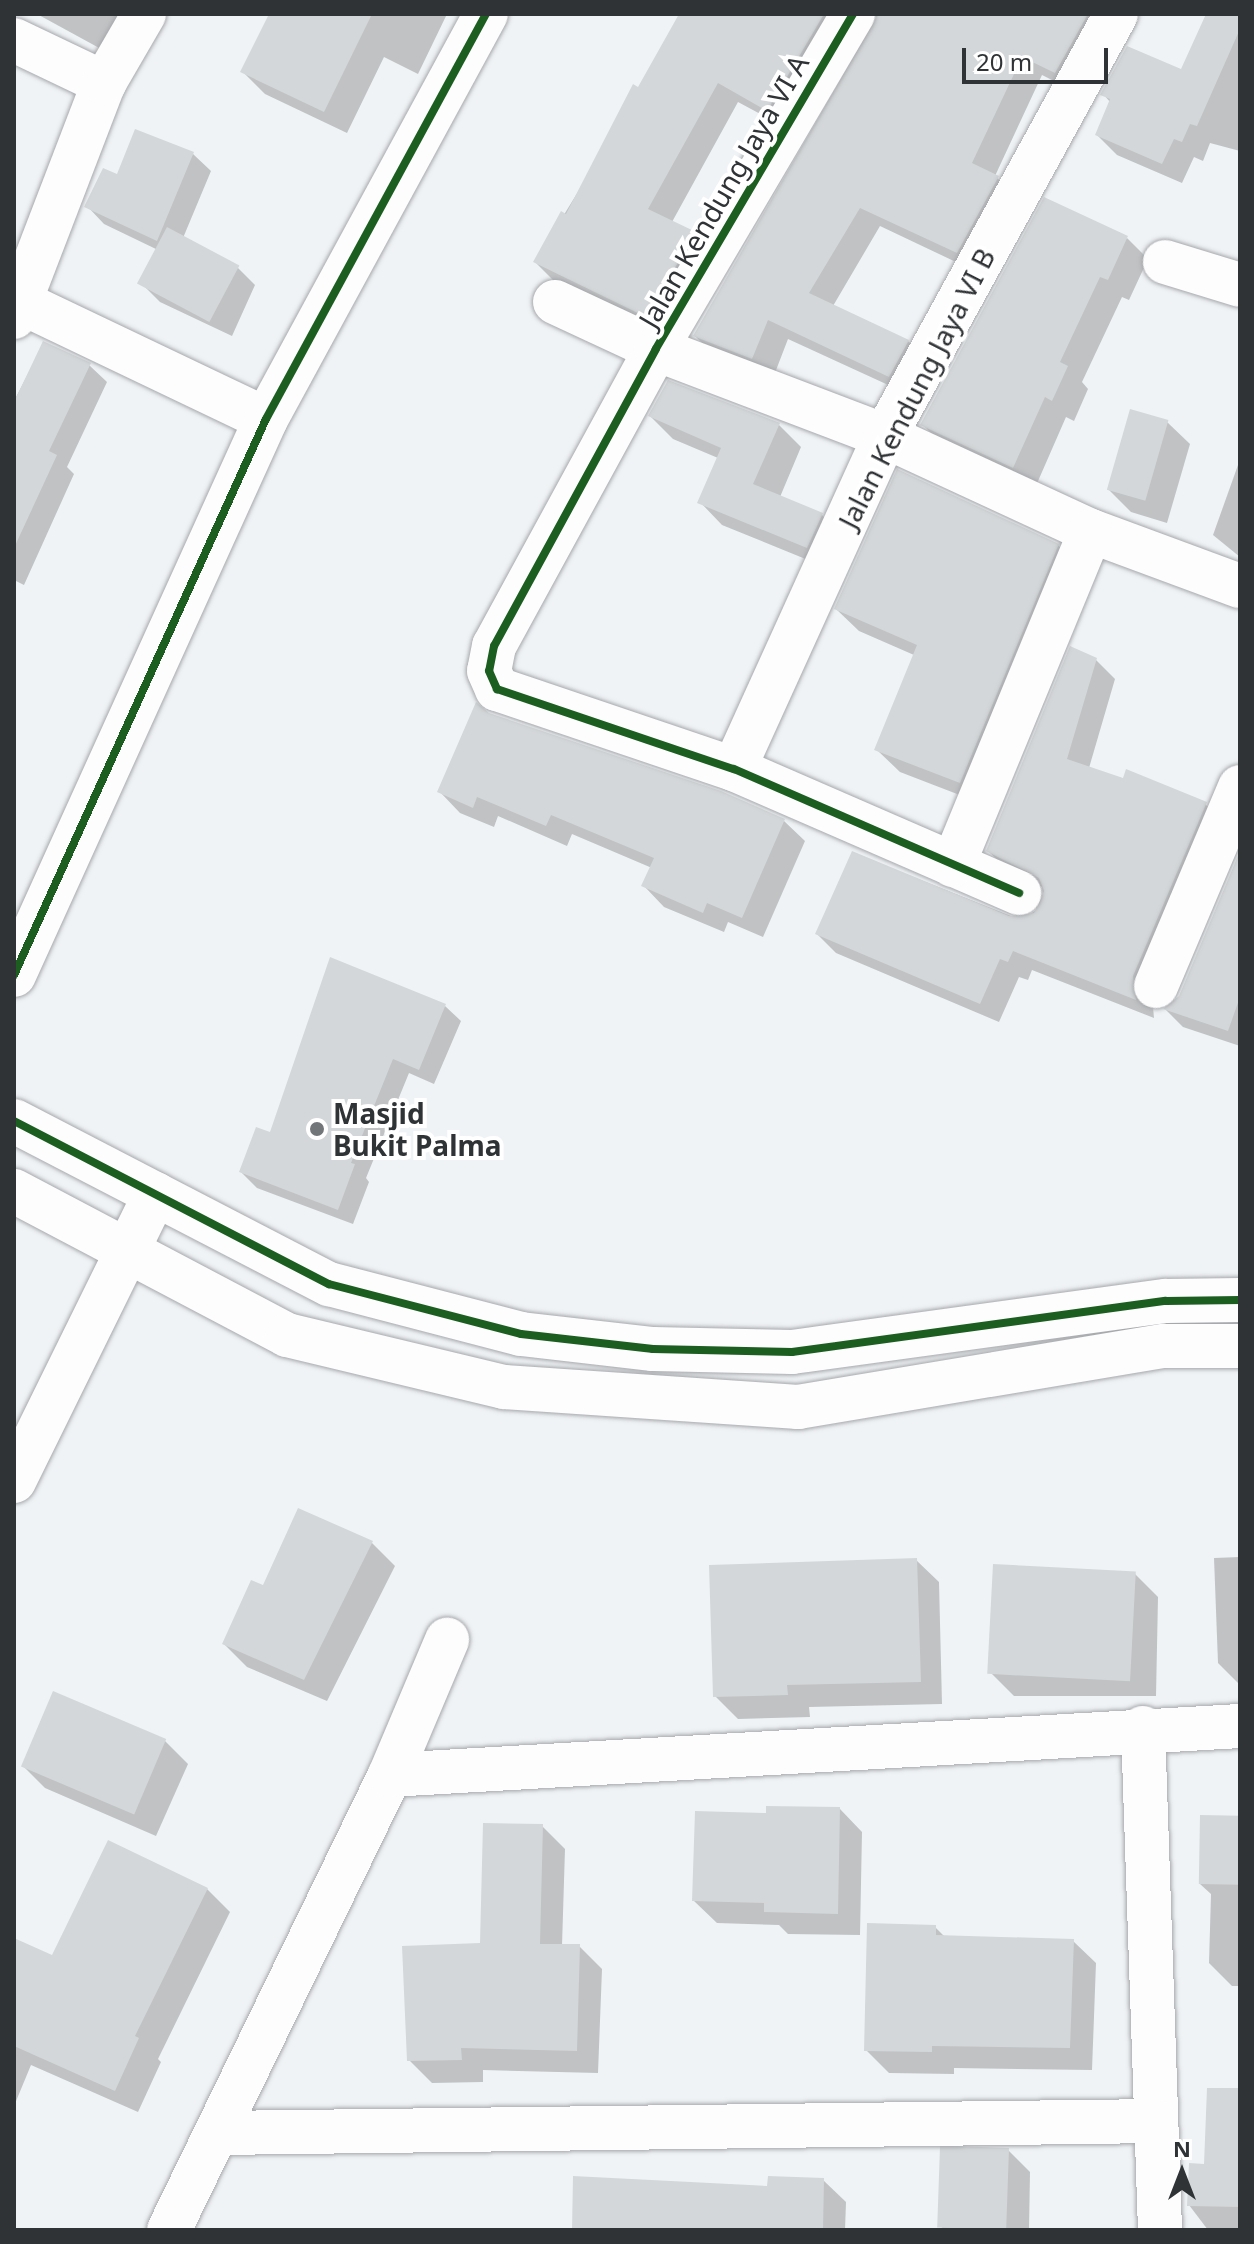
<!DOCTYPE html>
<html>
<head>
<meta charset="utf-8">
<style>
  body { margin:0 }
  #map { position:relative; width:1254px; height:2244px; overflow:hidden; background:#f0f3f6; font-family:"Noto Sans",sans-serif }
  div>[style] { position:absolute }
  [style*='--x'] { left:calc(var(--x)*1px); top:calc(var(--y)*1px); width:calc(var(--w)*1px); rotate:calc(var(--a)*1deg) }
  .shadow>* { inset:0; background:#0003 }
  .building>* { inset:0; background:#d4d7d9; transform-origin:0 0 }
  .roads { filter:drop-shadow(0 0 2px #a6a8ab) drop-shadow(0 0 2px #a6a8ab) }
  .street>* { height:44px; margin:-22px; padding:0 22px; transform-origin:22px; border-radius:22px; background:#fdfdfe }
  .cycleway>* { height:8px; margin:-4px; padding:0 4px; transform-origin:4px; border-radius:4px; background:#1b5e20 }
  .dots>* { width:22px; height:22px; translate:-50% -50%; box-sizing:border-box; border:4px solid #fff; border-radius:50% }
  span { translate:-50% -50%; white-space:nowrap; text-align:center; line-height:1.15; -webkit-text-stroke:8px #fff; paint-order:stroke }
  .street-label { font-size:28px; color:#303335 }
  .poi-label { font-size:28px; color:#303335; font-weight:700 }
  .left { translate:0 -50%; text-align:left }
  .frame { position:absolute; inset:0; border:16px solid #303335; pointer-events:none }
  .north { position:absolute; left:1142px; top:2132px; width:80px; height:80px; -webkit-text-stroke:6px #fff; paint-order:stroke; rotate:0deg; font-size:22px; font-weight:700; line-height:32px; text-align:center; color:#303335 }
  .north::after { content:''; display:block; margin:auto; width:28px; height:36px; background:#303335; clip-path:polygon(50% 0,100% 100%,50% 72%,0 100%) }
  .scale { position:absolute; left:962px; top:48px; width:146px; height:36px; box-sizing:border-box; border:4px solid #303335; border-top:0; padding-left:10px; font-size:24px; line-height:28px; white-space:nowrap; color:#303335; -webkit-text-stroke:6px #fff; paint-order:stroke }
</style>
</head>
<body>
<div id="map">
  <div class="shadow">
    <i style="clip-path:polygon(37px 14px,149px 14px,123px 61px)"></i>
    <i style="clip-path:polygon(271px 14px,447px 14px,418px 74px,384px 57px,347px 133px,265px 94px,243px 72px)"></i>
    <i style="clip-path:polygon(687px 14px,864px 14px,788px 129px,738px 102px,672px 222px,694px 234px,714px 254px,667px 336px,555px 282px,535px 262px)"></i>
    <i style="clip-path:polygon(876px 14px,1119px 14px,1076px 92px,1042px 75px,995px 176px,1018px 198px,977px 272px,880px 226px,833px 306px,908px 341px,928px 361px,910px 395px,788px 339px,773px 378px,715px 356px,695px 336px,877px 27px)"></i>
    <i style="clip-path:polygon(1208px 14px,1240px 14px,1240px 151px,1210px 143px,1203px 161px,1194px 157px,1182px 183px,1117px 155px,1097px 135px,1111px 103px,1103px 94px,1182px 72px)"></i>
    <i style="clip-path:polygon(136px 131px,193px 154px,211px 171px,183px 238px,238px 268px,255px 285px,232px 336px,160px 302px,142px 284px,158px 250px,104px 224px,87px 206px,118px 177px)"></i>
    <i style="clip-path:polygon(1127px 238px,1148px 259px,1129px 300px,1122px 297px,1082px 382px,1088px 389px,1074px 421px,1066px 417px,1035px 488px,944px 446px,922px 424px)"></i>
    <i style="clip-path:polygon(44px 343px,89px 365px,107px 382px,67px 467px,74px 474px,24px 585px,14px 580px,14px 401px)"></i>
    <i style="clip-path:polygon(650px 416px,778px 424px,801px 447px,780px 497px,822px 515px,844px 537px,830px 569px,722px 525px,700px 502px,718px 458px,673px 439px)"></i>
    <i style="clip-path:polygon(1167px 422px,1190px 444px,1167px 523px,1131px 512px,1108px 489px)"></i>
    <i style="clip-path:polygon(1238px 465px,1240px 466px,1240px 557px,1213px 535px)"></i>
    <i style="clip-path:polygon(1058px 545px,1080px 568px,983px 804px,900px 772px,877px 750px,914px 655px,859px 631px,836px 609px)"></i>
    <i style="clip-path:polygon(1096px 660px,1115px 679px,1089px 768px,1205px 804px,1225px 823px,1152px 997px,1154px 1018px,1032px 970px,1028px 980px,1019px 977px,999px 1022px,836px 953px,817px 934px,853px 853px,1021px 920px,1044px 905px,1042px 887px,1008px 870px,988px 851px)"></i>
    <i style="clip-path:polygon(488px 714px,784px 821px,805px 841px,763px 937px,728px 922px,724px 932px,664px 907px,644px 886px,652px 868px,572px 834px,567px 846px,498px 816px,494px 827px,460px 813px,440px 792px)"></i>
    <i style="clip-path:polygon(1240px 856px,1240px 1046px,1183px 1027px,1166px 1010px,1181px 997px)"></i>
    <i style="clip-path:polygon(445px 1006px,461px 1021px,434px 1084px,409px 1073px,366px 1178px,369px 1182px,353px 1224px,257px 1188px,241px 1172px,271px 1134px)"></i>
    <i style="clip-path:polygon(299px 1511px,372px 1543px,395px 1566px,327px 1701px,247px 1667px,224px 1644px,264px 1587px)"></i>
    <i style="clip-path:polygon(1240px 1557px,1240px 1685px,1218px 1663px,1214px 1558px)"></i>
    <i style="clip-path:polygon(916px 1560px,939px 1582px,942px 1704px,809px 1707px,810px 1717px,738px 1719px,715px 1696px)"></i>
    <i style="clip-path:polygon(1135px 1574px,1158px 1597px,1156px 1696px,1014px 1696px,992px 1674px)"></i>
    <i style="clip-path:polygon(165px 1741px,188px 1764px,156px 1836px,45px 1788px,23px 1766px)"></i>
    <i style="clip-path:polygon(840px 1809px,862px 1832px,860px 1935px,788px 1934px,779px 1925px,717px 1923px,694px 1901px,768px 1815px)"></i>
    <i style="clip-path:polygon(1240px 1818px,1240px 1986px,1232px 1986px,1209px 1963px,1211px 1894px,1200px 1884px)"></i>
    <i style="clip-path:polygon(542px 1826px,565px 1849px,562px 1946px,579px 1946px,602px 1969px,598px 2073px,483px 2070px,483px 2082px,432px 2083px,409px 2060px,482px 1944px)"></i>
    <i style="clip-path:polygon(207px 1889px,230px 1912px,158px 2059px,161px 2062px,138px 2112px,31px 2065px,14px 2106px,14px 1939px,53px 1958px)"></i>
    <i style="clip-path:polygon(935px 1927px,946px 1938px,1073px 1941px,1096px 1963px,1092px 2070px,954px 2068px,954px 2074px,889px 2073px,866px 2050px)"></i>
    <i style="clip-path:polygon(1240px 2097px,1240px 2230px,1208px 2230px,1189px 2205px)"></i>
    <i style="clip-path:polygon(1008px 2150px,1030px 2172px,1029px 2230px,940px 2230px)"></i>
    <i style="clip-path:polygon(823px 2180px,846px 2202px,845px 2230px,574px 2230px)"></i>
  </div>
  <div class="building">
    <i style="clip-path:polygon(269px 14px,372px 14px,324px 112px,240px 72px)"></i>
    <i style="clip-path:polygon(679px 14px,824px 14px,767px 111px,718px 83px,648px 209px,696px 232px,646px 317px,533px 262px,561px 211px,566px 214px,633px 84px,638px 87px)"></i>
    <i style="clip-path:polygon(878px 14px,1088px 14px,1055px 73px,1022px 57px,972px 163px,999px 176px,957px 253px,860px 208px,809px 293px,909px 340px,889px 377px,768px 320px,752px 359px,693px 336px)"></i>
    <i style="clip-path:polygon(1206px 14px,1240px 14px,1240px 29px,1197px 126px,1190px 124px,1182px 142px,1174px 139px,1162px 164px,1095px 135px,1110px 99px,1100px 95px,1127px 46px,1181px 69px)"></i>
    <i style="clip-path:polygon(135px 129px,194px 152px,157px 241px,84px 207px,103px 168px,117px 174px)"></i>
    <i style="clip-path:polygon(1044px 197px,1128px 236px,1108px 280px,1100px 277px,1060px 362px,1068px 366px,1052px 401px,1045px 397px,1013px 468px,920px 425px)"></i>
    <i style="left:167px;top:227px;width:82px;height:64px;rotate:28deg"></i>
    <i style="clip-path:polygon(43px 341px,91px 363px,49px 451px,57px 455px,14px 548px,14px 402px)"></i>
    <i style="clip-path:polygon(668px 380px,780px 423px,753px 484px,823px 513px,807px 548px,697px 503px,721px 448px,648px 416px)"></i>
    <i style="left:1130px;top:409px;width:40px;height:84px;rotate:16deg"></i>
    <i style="clip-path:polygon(897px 469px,1059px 544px,960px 783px,874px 750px,917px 645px,834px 609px)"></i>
    <i style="clip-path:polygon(1070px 646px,1097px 658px,1067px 759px,1123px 778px,1126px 769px,1207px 802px,1133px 976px,1136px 1000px,1013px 951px,1008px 962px,1000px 959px,980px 1004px,815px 934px,852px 851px,1009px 916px,1034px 913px,1044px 891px,1039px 878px,986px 851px)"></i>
    <i style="clip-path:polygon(476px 702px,489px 713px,721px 791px,785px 819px,742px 918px,707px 903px,703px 913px,641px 886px,654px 858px,551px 815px,546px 826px,477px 797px,473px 808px,437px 792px)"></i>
    <i style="clip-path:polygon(1240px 851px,1240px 997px,1228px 1031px,1163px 1009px,1179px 996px)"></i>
    <i style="clip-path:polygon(330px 957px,446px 1004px,419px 1070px,393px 1059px,351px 1163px,355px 1164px,338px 1210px,239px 1172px,256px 1127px,270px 1132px)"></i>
    <i style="clip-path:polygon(298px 1508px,373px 1541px,304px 1680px,222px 1644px,251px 1580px,263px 1585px)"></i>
    <i style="clip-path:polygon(917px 1558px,921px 1682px,787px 1685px,788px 1695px,713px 1697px,709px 1565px)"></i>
    <i style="left:993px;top:1564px;width:143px;height:110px;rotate:3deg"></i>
    <i style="left:53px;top:1691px;width:123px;height:82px;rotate:23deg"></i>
    <i style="clip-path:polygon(766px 1806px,840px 1807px,838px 1914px,764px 1912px,764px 1903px,692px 1901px,695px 1811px,766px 1813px)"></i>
    <i style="left:1200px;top:1815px;width:40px;height:69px;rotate:1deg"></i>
    <i style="clip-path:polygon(483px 1823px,543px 1824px,540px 1944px,580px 1944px,577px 2051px,461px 2048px,462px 2060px,407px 2061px,402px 1946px,480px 1943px)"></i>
    <i style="clip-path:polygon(108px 1840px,208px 1888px,135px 2036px,139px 2038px,115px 2091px,14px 2046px,14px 1938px,52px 1955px)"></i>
    <i style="clip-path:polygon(867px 1923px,936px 1925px,936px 1935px,1074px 1939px,1070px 2048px,932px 2046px,932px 2052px,864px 2051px)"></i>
    <i style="clip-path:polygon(1207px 2088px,1240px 2088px,1240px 2207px,1187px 2206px,1189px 2163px,1204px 2164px)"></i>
    <i style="left:1009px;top:2148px;width:82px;height:69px;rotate:92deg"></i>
    <i style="clip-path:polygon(573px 2176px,767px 2186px,768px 2176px,824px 2178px,823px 2230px,572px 2230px)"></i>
  </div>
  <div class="roads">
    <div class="street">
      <i style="--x:853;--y:14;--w:389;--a:120.5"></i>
      <i style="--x:656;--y:349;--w:338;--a:118.6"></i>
      <i style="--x:494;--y:646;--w:25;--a:101"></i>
      <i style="--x:489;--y:671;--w:20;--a:66"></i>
      <i style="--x:497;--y:689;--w:250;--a:18.7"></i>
      <i style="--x:734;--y:769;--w:311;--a:23.5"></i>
      <i style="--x:14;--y:40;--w:100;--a:25.5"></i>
      <i style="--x:1165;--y:262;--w:78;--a:17"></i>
      <i style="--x:14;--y:299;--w:279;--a:25.5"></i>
      <i style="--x:555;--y:302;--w:111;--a:25"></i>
      <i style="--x:656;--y:349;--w:245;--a:20.8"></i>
      <i style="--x:885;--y:436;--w:227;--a:24.8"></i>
      <i style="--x:1091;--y:531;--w:159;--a:20.3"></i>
      <i style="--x:14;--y:317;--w:251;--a:-69"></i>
      <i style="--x:104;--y:83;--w:80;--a:-59.9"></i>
      <i style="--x:734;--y:769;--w:366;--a:-65.6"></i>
      <i style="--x:885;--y:436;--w:481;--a:-61.3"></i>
      <i style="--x:953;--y:865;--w:361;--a:-67.6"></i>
      <i style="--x:14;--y:975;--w:610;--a:-65.62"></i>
      <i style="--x:266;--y:419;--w:461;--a:-61.5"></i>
      <i style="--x:1156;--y:986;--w:216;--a:-67.1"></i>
      <i style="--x:14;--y:1121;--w:355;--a:27.4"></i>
      <i style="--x:329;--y:1284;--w:198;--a:14.6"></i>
      <i style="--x:521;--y:1334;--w:133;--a:6.5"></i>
      <i style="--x:653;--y:1349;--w:139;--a:1.2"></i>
      <i style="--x:792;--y:1352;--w:377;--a:-7.8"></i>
      <i style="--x:1166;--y:1301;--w:74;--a:-0.8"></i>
      <i style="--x:14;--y:1191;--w:309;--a:27.8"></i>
      <i style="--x:287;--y:1335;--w:223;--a:13.5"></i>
      <i style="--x:504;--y:1387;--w:295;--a:3.9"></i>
      <i style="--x:798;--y:1407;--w:371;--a:-9.5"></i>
      <i style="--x:1164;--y:1346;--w:76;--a:0"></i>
      <i style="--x:14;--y:1481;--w:320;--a:-63.8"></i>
      <i style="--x:1143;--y:1728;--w:502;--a:88.06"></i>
      <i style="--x:390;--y:1775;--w:851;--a:-3.3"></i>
      <i style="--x:217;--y:2133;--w:938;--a:-0.73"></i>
      <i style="--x:169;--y:2230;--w:506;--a:-64.09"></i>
      <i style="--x:390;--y:1775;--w:147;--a:-67.1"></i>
    </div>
  </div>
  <div class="cycleway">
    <i style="--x:853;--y:14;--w:389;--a:120.5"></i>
    <i style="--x:656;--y:349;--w:338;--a:118.6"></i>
    <i style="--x:494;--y:646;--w:25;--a:101"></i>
    <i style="--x:489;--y:671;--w:20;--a:66"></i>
    <i style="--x:497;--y:689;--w:250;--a:18.7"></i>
    <i style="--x:734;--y:769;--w:311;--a:23.5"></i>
    <i style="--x:14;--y:975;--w:610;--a:-65.62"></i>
    <i style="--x:266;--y:419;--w:461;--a:-61.5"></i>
    <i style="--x:14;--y:1121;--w:355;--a:27.4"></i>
    <i style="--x:329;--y:1284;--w:198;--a:14.6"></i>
    <i style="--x:521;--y:1334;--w:133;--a:6.5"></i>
    <i style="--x:653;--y:1349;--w:139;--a:1.2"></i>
    <i style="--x:792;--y:1352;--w:377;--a:-7.8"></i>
    <i style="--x:1166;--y:1301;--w:74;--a:-0.8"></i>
  </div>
  <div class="dots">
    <i style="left:317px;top:1129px;background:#737679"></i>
  </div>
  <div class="street-label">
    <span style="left:723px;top:191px;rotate:-60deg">Jalan Kendung Jaya VI A</span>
    <span style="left:916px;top:388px;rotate:-63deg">Jalan Kendung Jaya VI B</span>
  </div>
  <div class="poi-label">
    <span class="left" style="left:333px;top:1129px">Masjid<br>Bukit Palma</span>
  </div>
  <div class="frame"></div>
  <div class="north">N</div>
  <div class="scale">20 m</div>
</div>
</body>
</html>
